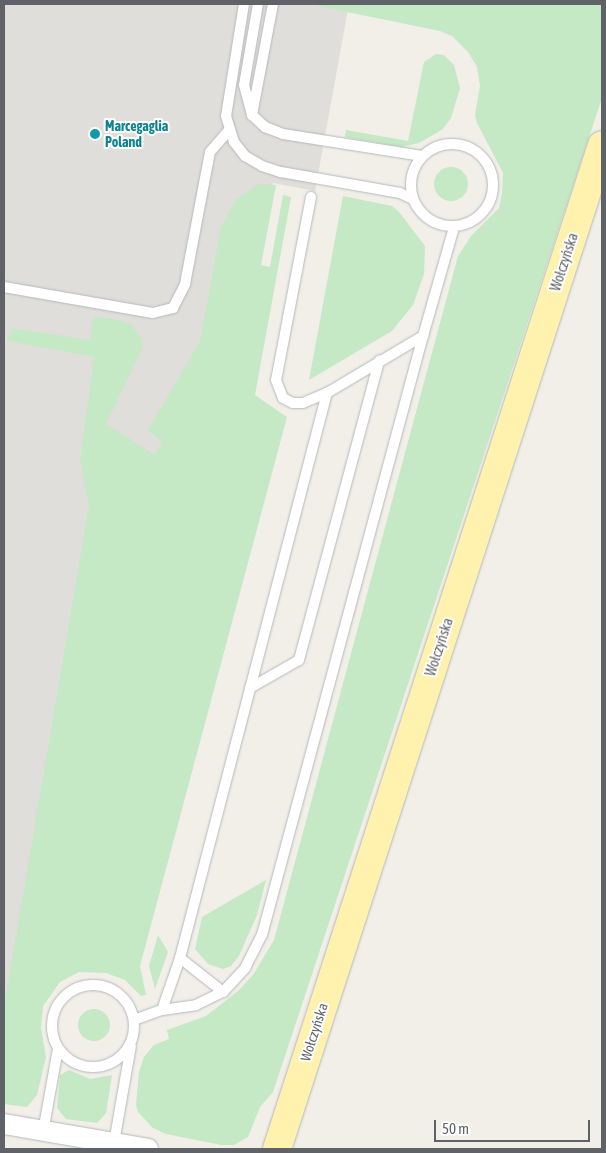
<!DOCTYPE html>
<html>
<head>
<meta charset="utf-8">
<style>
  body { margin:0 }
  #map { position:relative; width:606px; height:1153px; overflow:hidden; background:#f1efe8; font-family:"Asap Condensed",sans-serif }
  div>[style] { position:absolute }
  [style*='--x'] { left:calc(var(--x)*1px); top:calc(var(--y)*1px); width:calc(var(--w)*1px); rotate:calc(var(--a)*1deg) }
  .industrial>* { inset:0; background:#e0deda }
  .green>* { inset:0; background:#c5e8c5 }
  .round { border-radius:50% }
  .roads { filter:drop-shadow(0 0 1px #b5b8bc) drop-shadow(0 0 1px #b5b8bc) }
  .service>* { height:10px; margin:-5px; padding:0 5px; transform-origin:5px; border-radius:5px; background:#fff }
  .service>.ring { margin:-5px; padding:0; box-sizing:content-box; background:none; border:10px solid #fff; border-radius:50% }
  .minor>* { height:20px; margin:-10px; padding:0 10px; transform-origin:10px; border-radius:10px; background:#fff }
  .primary>* { height:28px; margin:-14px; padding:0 14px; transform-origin:14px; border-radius:14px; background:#fff2af }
  .dots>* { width:14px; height:14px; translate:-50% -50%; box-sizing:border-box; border:2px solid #fff; border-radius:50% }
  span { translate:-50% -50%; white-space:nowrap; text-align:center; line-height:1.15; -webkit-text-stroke:4px #fff; paint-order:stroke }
  .culture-label { font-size:14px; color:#0d838f; font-weight:700 }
  .left { translate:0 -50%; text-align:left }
  .street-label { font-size:14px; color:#5f6368 }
  .frame { position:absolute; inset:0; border:5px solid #5f6368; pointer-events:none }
  .scale { position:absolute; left:434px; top:1120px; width:156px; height:22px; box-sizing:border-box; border:2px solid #5f6368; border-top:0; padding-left:6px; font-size:15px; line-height:18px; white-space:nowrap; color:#5f6368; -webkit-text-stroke:4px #fff; paint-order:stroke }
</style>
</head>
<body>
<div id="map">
  <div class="industrial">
    <i style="clip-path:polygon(4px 4px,349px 4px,315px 191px,273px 183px,254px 288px,4px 1094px)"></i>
  </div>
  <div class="green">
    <i style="clip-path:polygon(308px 4px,602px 4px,602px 98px,273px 1092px,260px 1107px,248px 1137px,234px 1145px,221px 1145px,166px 1134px,153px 1128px,138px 1112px,136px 1105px,139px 1072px,144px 1057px,154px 1045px,169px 1039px,167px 1030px,206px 1016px,238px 991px,253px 975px,274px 940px,458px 256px,471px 236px,499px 208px,502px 193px,503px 173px,477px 123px,475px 115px,480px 86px,477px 67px,468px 52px,452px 36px,440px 31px)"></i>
    <i style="clip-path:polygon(436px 54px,444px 55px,454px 65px,460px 88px,451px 118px,443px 129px,419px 143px,401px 147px,345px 137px,346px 130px,408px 141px,424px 62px)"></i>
    <i class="round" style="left:434px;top:167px;width:34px;height:34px"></i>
    <i style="clip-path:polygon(259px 184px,276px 185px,261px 265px,270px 267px,283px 195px,291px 197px,255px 395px,287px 417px,140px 966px,146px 995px,141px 996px,125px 980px,106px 973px,79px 972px,60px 982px,43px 1006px,41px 1028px,46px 1057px,37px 1095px,27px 1107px,4px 1104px,4px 1007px,89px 505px,80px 460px,94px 357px,7px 341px,12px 328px,90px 340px,94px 317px,116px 319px,131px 325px,140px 336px,143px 347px,106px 424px,155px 455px,162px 442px,148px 430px,200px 341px,221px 227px,236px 199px)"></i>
    <i style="clip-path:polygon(343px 196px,392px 206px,399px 212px,425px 246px,424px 274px,413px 305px,392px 331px,309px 380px)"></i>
    <i style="clip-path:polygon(266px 880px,257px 915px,239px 956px,231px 966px,223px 969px,208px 964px,195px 949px,202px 917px)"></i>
    <i style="clip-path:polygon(158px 935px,168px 952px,155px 989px,149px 966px)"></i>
    <i class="round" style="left:78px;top:1009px;width:32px;height:32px"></i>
    <i style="clip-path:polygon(69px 1070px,90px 1079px,112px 1075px,106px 1113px,97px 1123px,66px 1119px,57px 1108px,60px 1075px)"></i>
  </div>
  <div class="roads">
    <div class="service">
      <i style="--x:244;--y:4;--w:113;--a:99.1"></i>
      <i style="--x:226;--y:116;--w:27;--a:73"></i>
      <i style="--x:234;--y:142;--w:18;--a:52"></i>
      <i style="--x:245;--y:156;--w:20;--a:30"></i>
      <i style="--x:262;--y:166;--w:20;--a:18"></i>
      <i style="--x:281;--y:172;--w:121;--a:10"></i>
      <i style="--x:400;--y:193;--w:14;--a:25"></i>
      <i style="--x:258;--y:4;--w:82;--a:99.8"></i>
      <i style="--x:244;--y:85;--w:31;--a:75"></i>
      <i style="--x:252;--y:115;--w:18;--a:43"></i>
      <i style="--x:265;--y:127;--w:19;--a:21"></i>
      <i style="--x:283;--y:134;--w:141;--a:9"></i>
      <i style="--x:252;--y:115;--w:113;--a:-79.3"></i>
      <i class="ring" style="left:411px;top:144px;width:72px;height:72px"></i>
      <i style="--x:311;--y:197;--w:186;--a:100.8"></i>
      <i style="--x:276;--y:380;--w:19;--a:69"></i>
      <i style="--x:283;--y:398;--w:11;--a:27"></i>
      <i style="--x:293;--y:403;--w:10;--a:0"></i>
      <i style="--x:303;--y:403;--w:26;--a:-23"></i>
      <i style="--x:327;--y:393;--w:112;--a:-30.7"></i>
      <i style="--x:423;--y:336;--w:113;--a:-74.1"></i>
      <i style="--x:4;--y:287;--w:151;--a:9.9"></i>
      <i style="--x:153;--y:313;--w:21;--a:-14"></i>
      <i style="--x:173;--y:308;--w:27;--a:-63"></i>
      <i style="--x:185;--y:284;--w:134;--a:-79.3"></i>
      <i style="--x:210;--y:152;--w:29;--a:-49"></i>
      <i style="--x:250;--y:688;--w:56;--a:-29.7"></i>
      <i style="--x:299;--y:660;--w:310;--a:-75"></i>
      <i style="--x:180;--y:958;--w:55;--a:38.3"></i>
      <i class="ring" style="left:52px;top:985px;width:72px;height:72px"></i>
      <i style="--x:162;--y:1010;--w:55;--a:-70.9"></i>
      <i style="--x:180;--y:958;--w:584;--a:-75.42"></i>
      <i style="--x:134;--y:1020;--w:30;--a:-20"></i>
      <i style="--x:162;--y:1010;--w:34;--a:-8"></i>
      <i style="--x:196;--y:1005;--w:30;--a:-26"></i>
      <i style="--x:223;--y:992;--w:33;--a:-47"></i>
      <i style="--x:245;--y:968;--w:37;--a:-63"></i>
      <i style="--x:262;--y:935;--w:620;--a:-74.96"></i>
      <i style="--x:43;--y:1132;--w:84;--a:-79.8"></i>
      <i style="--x:114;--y:1143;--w:98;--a:-80.1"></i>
    </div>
    <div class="minor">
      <i style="--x:4;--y:1124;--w:146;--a:9.8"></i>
    </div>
    <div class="primary">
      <i style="--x:277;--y:1149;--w:1055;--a:-72.06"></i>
    </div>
  </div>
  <div class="dots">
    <i style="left:95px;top:134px;background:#0f9aa8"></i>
  </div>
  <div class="culture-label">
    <span class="left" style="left:105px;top:134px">Marcegaglia<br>Poland</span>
  </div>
  <div class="street-label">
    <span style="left:564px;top:262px;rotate:-72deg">Wołczyńska</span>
    <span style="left:439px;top:647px;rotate:-72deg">Wołczyńska</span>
    <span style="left:314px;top:1032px;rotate:-72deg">Wołczyńska</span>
  </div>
  <div class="frame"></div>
  <div class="scale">50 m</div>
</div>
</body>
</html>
